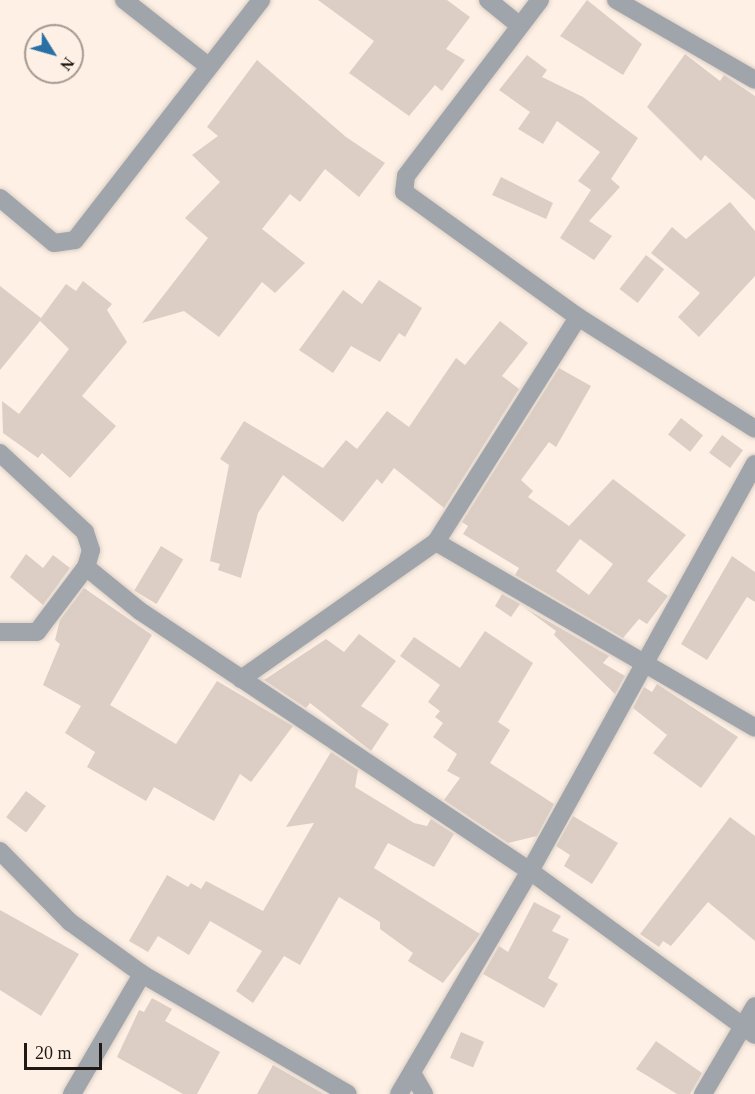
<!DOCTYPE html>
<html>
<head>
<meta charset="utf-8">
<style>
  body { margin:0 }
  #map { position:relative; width:755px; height:1094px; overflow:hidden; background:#fef0e5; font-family:Georgia,serif }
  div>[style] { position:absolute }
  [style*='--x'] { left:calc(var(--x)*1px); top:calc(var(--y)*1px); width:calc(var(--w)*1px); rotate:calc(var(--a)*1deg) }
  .building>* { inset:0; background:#dccec4; transform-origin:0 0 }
  .roads { filter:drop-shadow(0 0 2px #dacec4) drop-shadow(0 0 2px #dacec4) }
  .minor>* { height:18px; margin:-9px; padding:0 9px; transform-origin:9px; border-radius:9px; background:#9fa5aa }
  span { translate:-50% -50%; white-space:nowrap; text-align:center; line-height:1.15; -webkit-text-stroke:5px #fef0e5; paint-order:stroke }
  .north { position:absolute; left:24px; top:24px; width:60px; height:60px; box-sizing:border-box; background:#fef0e5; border:2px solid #a59a92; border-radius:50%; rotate:127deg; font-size:16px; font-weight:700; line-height:24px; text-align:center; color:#1f1a16 }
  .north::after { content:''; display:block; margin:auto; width:21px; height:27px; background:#2970a4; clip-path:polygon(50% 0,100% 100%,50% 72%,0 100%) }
  .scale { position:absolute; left:24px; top:1043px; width:78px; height:27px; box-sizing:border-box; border:3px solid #1f1a16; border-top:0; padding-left:8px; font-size:18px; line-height:21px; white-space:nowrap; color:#1f1a16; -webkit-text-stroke:4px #fef0e5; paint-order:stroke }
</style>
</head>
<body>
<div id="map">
  <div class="building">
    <i style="clip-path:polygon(318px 0,447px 0,470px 17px,446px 49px,465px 60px,442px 91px,435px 85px,409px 116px,349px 73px,374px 41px)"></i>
    <i style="clip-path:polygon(587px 0,642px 44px,623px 75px,560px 36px)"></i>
    <i style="clip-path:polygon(685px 54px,720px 81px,724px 75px,755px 96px,755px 200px,705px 155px,701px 161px,647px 107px)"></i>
    <i style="clip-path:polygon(527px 55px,547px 70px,542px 77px,583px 97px,638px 138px,611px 179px,620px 187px,589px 221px,612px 236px,594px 260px,560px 238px,591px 190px,578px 181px,600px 152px,557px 121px,543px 144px,518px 129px,530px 112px,499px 90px)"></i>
    <i style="clip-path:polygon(257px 60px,346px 137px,385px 163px,359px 197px,325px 169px,300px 202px,290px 194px,262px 229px,305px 263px,275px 293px,262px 282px,219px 337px,184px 311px,142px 323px,208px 238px,185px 218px,220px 182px,192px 155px,218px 136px,207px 127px)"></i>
    <i style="clip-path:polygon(501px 177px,553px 203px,546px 219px,492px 195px)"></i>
    <i style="clip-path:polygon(730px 202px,755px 231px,755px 276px,699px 337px,678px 317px,700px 293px,651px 253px,672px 227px,686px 239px)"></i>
    <i style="left:646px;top:255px;width:23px;height:43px;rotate:38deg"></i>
    <i style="clip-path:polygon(379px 280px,422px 308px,405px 337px,399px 333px,380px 362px,351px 346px,333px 373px,299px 350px,343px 290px,362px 304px)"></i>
    <i style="clip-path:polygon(83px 281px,112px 304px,107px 310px,127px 342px,82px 396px,116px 426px,70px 478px,42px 453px,38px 458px,3px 433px,2px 401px,19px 414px,69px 349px,40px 321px,0 370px,0 286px,41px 318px,66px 284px,76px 291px)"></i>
    <i style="clip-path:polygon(500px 321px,528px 343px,502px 376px,519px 389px,444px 508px,394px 468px,382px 484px,377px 479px,343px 522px,283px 475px,258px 513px,241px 578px,218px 570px,220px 564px,210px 561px,229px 465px,220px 459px,244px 421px,323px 468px,346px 440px,357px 449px,387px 411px,409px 427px,456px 358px,465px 365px)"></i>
    <i style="clip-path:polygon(evenodd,559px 368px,591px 386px,556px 447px,549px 442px,521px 480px,533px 491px,528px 497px,569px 526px,613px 479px,686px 535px,647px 581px,668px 596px,647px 624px,639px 619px,623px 638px,515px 575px,519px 568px,463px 534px,468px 526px,462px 522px,559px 368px,580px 539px,613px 564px,589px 595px,556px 571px,580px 539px)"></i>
    <i style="left:681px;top:418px;width:28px;height:21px;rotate:38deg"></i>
    <i style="left:722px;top:435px;width:26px;height:22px;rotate:36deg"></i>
    <i style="left:161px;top:546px;width:26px;height:52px;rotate:31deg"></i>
    <i style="clip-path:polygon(26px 554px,43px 568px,53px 555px,70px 568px,43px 605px,10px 577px)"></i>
    <i style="clip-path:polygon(732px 556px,755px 572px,755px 602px,747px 597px,707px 660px,681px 644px)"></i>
    <i style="clip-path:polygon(84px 588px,152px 635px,110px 705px,176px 744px,217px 681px,293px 726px,251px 782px,240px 774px,214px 821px,154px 787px,146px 801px,87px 767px,95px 752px,65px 733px,81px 706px,43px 685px,60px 644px,55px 640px,60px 620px)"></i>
    <i style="clip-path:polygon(502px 594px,520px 604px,511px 617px,495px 606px)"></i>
    <i style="clip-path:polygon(525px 608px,609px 656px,603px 663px,625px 676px,615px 694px,554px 635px,556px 631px)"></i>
    <i style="clip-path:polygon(485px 631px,533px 663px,498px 722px,510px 730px,490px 763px,554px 804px,537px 836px,508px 843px,444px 800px,460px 778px,447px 771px,457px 754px,433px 737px,443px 723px,435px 717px,440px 711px,428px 702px,440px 685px,400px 656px,414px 637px,460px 668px)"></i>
    <i style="clip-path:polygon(359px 634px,396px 661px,361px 706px,389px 724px,371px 751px,310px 703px,306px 708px,264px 680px,326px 639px,344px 652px)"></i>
    <i style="clip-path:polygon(657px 684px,738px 737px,701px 788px,653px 753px,667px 735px,633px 708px,644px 687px,652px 692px)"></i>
    <i style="clip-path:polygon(331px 752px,358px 770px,355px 787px,414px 823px,427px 826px,431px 819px,454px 834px,434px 867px,388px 843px,374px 868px,480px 934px,443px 983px,408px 961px,413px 953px,380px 929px,380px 922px,339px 897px,300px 965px,284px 956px,253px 1003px,236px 991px,262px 951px,210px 921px,189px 955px,158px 936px,148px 952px,129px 941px,167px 875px,188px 887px,191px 883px,201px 889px,206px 881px,263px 911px,314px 823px,286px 827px)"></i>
    <i style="left:26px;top:791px;width:25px;height:33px;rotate:37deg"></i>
    <i style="clip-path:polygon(573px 816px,618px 843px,592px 884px,564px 866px,570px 855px,556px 846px)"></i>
    <i style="clip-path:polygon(730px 817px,755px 836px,755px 941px,708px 902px,671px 946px,663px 941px,659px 947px,640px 934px)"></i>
    <i style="clip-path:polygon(534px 902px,561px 916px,552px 931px,569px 939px,548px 978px,558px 984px,544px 1008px,483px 974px,499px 946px,508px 952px)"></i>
    <i style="clip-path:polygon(0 910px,79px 954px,41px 1016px,0 990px)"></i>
    <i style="clip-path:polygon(152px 998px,172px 1009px,165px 1021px,220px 1052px,197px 1094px,183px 1094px,117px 1057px,139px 1010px,144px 1012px)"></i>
    <i style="left:461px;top:1032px;width:25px;height:28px;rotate:23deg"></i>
    <i style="clip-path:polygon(656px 1041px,702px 1073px,690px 1094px,677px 1094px,636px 1069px)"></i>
    <i style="clip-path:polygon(273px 1065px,324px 1094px,257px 1094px)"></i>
  </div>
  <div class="roads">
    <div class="minor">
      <i style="--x:124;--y:0;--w:105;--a:38.1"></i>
      <i style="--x:488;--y:0;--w:41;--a:39.1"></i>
      <i style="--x:540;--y:0;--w:221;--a:127.3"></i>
      <i style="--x:406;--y:176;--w:16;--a:97"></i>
      <i style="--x:404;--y:192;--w:214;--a:35.7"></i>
      <i style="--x:578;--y:317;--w:209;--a:32.3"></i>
      <i style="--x:616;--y:0;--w:160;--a:29.9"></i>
      <i style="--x:0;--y:198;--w:70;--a:39.8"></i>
      <i style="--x:54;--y:243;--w:21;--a:-8"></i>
      <i style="--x:75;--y:240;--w:304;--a:-52.2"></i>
      <i style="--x:0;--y:453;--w:116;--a:42.9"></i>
      <i style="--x:85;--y:532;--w:19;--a:72"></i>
      <i style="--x:91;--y:550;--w:18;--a:106"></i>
      <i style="--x:86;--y:567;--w:81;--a:127"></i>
      <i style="--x:37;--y:632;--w:37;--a:180"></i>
      <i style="--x:436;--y:542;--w:369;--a:30.2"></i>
      <i style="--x:86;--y:567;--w:70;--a:39.2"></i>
      <i style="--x:140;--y:611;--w:469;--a:33.7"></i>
      <i style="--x:530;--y:871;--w:278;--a:36.1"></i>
      <i style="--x:241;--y:679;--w:238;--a:-35.1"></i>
      <i style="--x:436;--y:542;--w:266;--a:-57.7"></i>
      <i style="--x:0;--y:851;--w:100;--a:45.4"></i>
      <i style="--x:70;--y:922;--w:89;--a:35.8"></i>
      <i style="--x:142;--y:974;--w:238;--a:30.2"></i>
      <i style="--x:412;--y:1073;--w:24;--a:60"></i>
      <i style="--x:72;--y:1094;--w:139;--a:-59.7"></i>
      <i style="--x:399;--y:1094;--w:259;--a:-59.6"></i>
      <i style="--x:530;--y:871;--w:465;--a:-61.1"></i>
      <i style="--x:703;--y:1094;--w:102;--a:-59.4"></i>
    </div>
  </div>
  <div class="north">N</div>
  <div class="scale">20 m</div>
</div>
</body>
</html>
